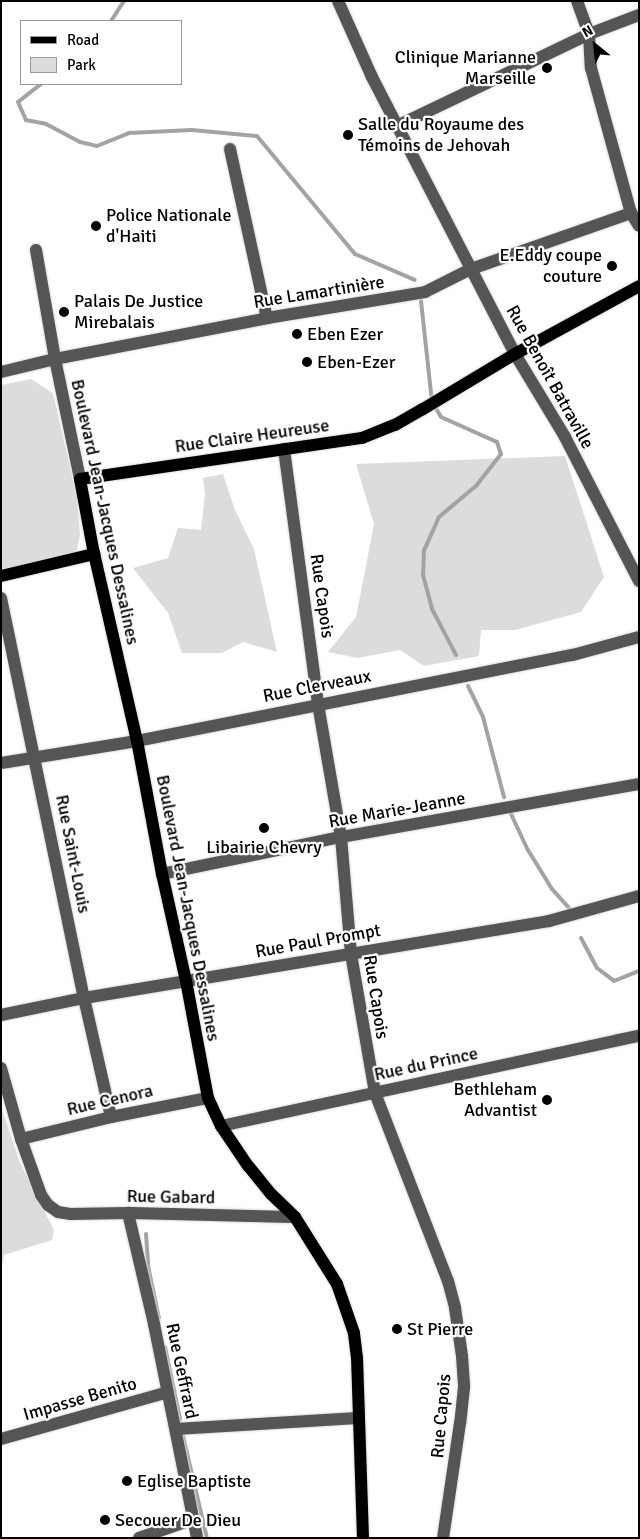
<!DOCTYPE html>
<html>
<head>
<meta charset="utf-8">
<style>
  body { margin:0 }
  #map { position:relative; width:640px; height:1539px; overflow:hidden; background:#fff; font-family:Signika,sans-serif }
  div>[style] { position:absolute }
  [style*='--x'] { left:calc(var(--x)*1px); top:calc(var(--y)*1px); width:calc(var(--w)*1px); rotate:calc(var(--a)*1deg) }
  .green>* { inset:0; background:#dcdcdc }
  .stream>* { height:4px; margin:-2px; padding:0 2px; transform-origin:2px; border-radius:2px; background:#a3a3a3 }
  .roads { filter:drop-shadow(0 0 1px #dbdbdb) drop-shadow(0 0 1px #dbdbdb) }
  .minor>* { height:12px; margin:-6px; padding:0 6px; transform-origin:6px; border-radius:6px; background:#555 }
  .major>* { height:12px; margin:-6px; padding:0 6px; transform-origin:6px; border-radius:6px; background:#000 }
  .dots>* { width:14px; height:14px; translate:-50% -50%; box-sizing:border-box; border:2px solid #fff; border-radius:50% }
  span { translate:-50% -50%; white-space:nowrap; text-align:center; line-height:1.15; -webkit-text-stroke:4.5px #fff; paint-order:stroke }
  .poi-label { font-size:18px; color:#000 }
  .right { translate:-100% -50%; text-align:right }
  .left { translate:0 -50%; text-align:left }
  .street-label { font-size:18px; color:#000 }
  .frame { position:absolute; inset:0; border:2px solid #000; pointer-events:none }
  .legend { position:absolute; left:20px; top:20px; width:162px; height:65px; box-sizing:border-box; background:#fff; border:1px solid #999; margin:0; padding:6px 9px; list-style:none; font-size:15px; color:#000 }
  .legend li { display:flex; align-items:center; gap:10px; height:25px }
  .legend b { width:25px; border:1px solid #999 }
  .north { position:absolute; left:570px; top:20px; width:50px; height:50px; -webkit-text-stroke:4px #fff; paint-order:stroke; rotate:331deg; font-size:14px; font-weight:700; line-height:20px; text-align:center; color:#000 }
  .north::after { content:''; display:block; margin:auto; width:18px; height:22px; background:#000; clip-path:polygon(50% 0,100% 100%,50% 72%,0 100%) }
</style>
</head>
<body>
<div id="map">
  <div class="green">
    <i style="clip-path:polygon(31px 379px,53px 393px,77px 498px,80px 535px,76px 554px,1px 571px,1px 385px)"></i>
    <i style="clip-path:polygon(565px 456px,604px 577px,581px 612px,515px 630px,481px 630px,479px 656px,424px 666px,400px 650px,358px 658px,328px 652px,356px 617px,374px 524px,356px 464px)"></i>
    <i style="clip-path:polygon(223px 474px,235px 510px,254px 549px,277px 652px,243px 642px,222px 653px,182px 653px,168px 613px,133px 568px,168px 558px,178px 528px,201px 530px,205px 494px,203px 478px)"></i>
    <i style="clip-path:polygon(1px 1106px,20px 1163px,54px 1230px,52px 1240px,4px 1255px,1px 1273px)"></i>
  </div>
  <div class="stream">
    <i style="--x:111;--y:21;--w:24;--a:-57"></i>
    <i style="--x:41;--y:84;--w:29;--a:142"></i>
    <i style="--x:18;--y:102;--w:20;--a:66"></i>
    <i style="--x:26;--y:120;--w:20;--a:11"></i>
    <i style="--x:46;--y:124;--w:38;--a:28"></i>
    <i style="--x:80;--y:142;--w:17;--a:13"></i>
    <i style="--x:97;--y:146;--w:35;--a:-22"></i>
    <i style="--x:129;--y:133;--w:63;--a:-2.7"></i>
    <i style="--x:192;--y:130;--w:65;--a:5.3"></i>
    <i style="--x:257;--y:136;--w:153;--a:50.3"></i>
    <i style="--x:355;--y:254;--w:65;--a:23.4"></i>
    <i style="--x:421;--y:301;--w:102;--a:83.8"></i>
    <i style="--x:432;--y:402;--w:17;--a:59"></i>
    <i style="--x:441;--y:417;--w:61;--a:24.1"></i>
    <i style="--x:497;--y:442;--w:13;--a:72"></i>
    <i style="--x:501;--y:454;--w:39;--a:128"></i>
    <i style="--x:477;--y:485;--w:50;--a:139.9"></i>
    <i style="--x:439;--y:517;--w:36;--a:114"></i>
    <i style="--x:424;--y:550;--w:25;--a:92"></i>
    <i style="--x:423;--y:575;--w:35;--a:75"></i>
    <i style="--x:432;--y:609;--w:52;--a:62.4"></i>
    <i style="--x:468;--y:686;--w:34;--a:64"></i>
    <i style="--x:483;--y:717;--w:83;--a:75.3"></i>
    <i style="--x:511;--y:814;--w:40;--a:65"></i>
    <i style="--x:528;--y:850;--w:46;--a:58.4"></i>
    <i style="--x:552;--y:889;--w:25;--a:48"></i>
    <i style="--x:581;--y:938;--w:34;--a:62"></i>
    <i style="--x:597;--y:968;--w:21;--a:37"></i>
    <i style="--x:614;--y:981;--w:27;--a:-22"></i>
    <i style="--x:146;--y:1234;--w:32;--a:86"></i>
    <i style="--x:148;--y:1266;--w:53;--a:78.1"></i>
    <i style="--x:165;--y:1347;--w:74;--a:78.2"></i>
    <i style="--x:183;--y:1436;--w:105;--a:76.8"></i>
  </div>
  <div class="roads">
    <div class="minor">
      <i style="--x:338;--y:1;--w:83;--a:65.9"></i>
      <i style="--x:372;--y:77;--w:312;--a:62.7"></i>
      <i style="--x:515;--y:354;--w:97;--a:58.9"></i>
      <i style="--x:565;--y:437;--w:162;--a:62.8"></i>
      <i style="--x:577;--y:1;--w:35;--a:70"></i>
      <i style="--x:589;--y:34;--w:34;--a:87"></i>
      <i style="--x:591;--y:68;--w:150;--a:74.6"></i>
      <i style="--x:631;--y:213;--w:15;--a:58"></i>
      <i style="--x:397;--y:126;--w:213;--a:-25.6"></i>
      <i style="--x:589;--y:34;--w:53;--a:-20.8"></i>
      <i style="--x:230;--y:149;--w:173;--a:77.7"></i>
      <i style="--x:36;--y:250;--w:111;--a:80.1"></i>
      <i style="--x:55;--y:359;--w:123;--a:78.2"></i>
      <i style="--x:1;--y:372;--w:56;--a:-13.5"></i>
      <i style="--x:55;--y:359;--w:216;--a:-10.9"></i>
      <i style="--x:267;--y:318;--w:160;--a:-9.3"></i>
      <i style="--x:425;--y:292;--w:51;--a:-26.6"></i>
      <i style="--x:471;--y:269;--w:170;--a:-19.3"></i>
      <i style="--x:284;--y:449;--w:257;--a:82.4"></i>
      <i style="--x:318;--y:704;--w:135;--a:80.2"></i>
      <i style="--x:341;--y:837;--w:117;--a:85.1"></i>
      <i style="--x:351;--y:954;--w:141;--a:80.2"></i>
      <i style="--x:375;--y:1093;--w:202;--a:68.8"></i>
      <i style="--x:448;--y:1281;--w:28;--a:75"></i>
      <i style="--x:455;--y:1308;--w:49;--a:81.7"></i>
      <i style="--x:462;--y:1356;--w:31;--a:86"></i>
      <i style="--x:464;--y:1387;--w:36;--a:96"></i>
      <i style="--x:460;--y:1423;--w:116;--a:98.4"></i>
      <i style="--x:1;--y:598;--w:409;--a:78.3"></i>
      <i style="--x:84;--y:998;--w:122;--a:77.2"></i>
      <i style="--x:1;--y:763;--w:138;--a:-9.2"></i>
      <i style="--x:137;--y:741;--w:444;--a:-11.2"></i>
      <i style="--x:573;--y:655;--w:68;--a:-15.3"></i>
      <i style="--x:162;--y:874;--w:183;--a:-11.7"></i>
      <i style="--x:341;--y:837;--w:303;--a:-10.1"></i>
      <i style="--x:1;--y:1015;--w:85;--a:-11.6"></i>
      <i style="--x:84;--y:998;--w:471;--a:-9.4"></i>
      <i style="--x:549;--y:921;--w:93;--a:-15.5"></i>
      <i style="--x:1;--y:1068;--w:74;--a:74.3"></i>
      <i style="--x:21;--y:1139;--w:59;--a:70.3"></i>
      <i style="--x:41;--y:1195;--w:12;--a:55"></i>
      <i style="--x:48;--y:1205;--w:12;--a:35"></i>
      <i style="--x:58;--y:1212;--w:12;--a:9"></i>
      <i style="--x:70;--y:1214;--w:58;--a:-1"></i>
      <i style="--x:128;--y:1213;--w:167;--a:1.4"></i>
      <i style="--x:221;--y:1126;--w:428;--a:-12.2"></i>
      <i style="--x:21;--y:1139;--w:93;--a:-13.7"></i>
      <i style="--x:111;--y:1117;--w:99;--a:-11.1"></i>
      <i style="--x:128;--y:1213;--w:114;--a:76.8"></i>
      <i style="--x:154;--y:1324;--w:218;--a:78.6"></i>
      <i style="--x:176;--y:1429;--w:182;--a:-3.5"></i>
      <i style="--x:1;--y:1439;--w:173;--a:-15.7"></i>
      <i style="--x:139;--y:1538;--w:58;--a:-19.1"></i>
    </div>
    <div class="major">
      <i style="--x:1;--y:576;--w:96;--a:-13.3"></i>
      <i style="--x:363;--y:1538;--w:180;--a:-91.9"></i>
      <i style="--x:357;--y:1358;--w:25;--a:-97"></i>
      <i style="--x:354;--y:1333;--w:52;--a:-109.1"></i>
      <i style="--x:337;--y:1284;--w:79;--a:-122.1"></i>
      <i style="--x:295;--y:1217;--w:33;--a:-136"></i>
      <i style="--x:271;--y:1194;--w:36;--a:-129"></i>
      <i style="--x:248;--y:1166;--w:48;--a:-124"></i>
      <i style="--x:221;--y:1126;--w:31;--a:-115"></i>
      <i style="--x:208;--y:1098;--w:119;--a:-100.6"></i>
      <i style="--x:186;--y:981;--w:110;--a:-102.6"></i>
      <i style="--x:162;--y:874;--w:135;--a:-100.6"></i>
      <i style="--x:137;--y:741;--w:192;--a:-102.9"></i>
      <i style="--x:94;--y:554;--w:76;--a:-100.6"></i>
      <i style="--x:80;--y:479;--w:285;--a:-8.3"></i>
      <i style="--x:362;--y:438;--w:35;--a:-22"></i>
      <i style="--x:395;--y:425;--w:32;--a:-30"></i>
      <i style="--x:423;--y:409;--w:107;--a:-30.9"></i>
      <i style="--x:515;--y:354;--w:141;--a:-28.7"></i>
    </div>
  </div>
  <div class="dots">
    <i style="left:547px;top:68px;background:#000"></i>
    <i style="left:348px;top:135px;background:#000"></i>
    <i style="left:96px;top:226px;background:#000"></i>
    <i style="left:612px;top:266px;background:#000"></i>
    <i style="left:64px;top:312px;background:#000"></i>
    <i style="left:297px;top:334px;background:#000"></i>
    <i style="left:307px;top:362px;background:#000"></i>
    <i style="left:264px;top:828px;background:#000"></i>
    <i style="left:547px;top:1100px;background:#000"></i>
    <i style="left:397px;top:1329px;background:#000"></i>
    <i style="left:127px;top:1481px;background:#000"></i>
    <i style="left:105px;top:1520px;background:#000"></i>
  </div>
  <div class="poi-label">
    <span class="right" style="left:536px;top:68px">Clinique Marianne<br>Marseille</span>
    <span class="left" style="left:358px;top:135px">Salle du Royaume des<br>Témoins de Jehovah</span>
    <span class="left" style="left:106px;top:226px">Police Nationale<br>d'Haiti</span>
    <span class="right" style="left:602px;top:266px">E.Eddy coupe<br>couture</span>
    <span class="left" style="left:74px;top:312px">Palais De Justice<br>Mirebalais</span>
    <span class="left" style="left:307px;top:334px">Eben Ezer</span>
    <span class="left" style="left:317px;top:362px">Eben-Ezer</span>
    <span style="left:264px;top:847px">Libairie Chevry</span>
    <span class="right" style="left:537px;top:1100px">Bethleham<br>Advantist</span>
    <span class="left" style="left:407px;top:1329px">St Pierre</span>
    <span class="left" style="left:137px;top:1481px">Eglise Baptiste</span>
    <span class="left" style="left:115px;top:1520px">Secouer De Dieu</span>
  </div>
  <div class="street-label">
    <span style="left:319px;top:292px;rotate:-9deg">Rue Lamartinière</span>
    <span style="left:550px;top:377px;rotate:61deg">Rue Benoît Batraville</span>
    <span style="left:252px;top:436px;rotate:-8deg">Rue Claire Heureuse</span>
    <span style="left:105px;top:512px;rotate:78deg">Boulevard Jean-Jacques Dessalines</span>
    <span style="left:322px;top:596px;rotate:82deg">Rue Capois</span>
    <span style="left:317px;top:686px;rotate:-11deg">Rue Clerveaux</span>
    <span style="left:397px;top:810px;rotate:-10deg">Rue Marie-Jeanne</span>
    <span style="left:73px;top:854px;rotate:79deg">Rue Saint-Louis</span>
    <span style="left:188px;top:908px;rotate:79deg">Boulevard Jean-Jacques Dessalines</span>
    <span style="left:318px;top:941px;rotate:-10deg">Rue Paul Prompt</span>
    <span style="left:376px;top:997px;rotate:81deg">Rue Capois</span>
    <span style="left:426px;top:1064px;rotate:-12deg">Rue du Prince</span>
    <span style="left:110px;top:1100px;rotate:-13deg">Rue Cenora</span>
    <span style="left:171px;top:1197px;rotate:1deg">Rue Gabard</span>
    <span style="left:182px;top:1371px;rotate:78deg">Rue Geffrard</span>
    <span style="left:80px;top:1399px;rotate:-16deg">Impasse Benito</span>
    <span style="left:441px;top:1416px;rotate:-85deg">Rue Capois</span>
  </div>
  <div class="frame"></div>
  <ul class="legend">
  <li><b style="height:6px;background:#000"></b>Road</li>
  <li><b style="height:14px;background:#dcdcdc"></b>Park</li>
  </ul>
  <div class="north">N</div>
</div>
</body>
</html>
